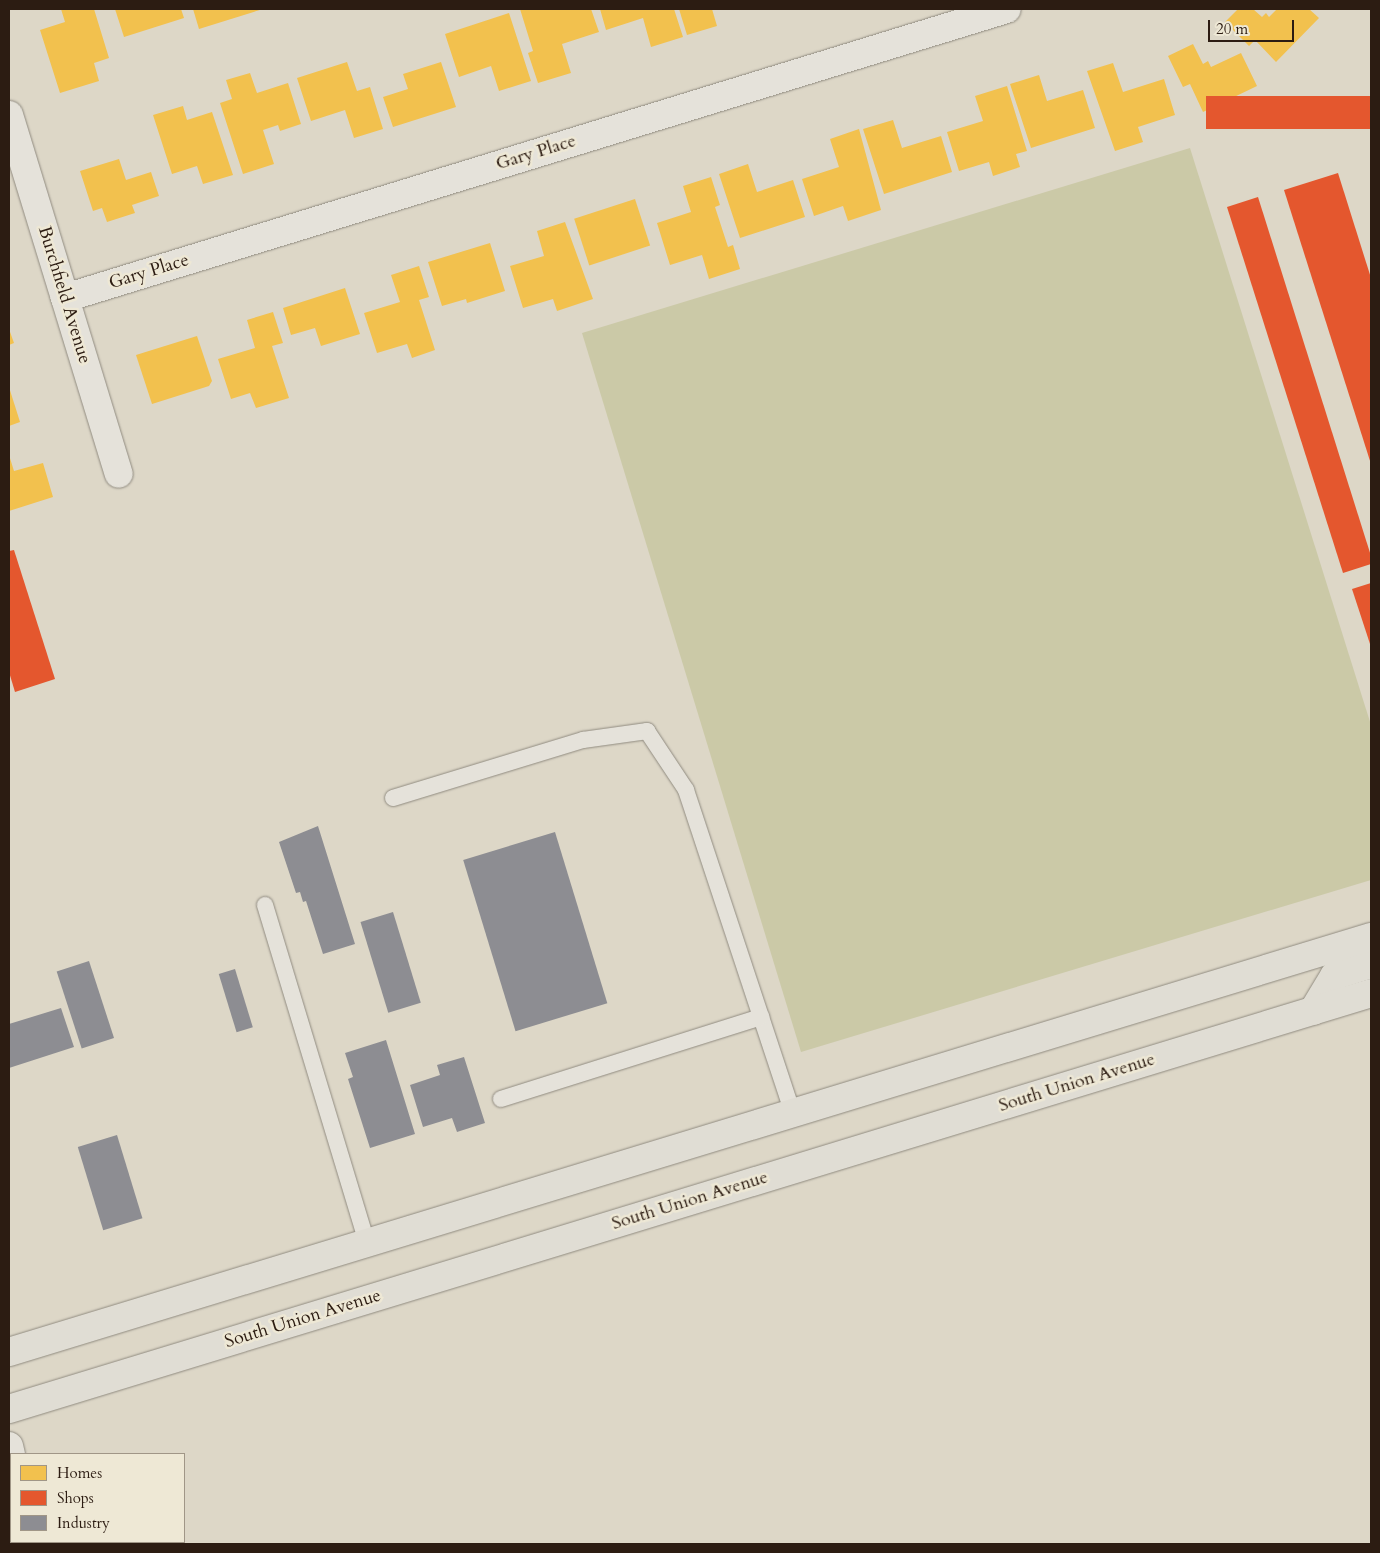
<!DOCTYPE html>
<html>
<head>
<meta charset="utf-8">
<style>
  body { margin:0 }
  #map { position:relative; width:1380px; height:1553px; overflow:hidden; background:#ddd7c7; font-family:Cardo,serif }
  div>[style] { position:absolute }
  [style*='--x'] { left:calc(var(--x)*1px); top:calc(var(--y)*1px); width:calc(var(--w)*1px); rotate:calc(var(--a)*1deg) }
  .green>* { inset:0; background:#cbc9a7 }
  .homes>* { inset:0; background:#f2c14e; transform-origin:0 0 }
  .shops>* { inset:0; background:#e4572e; transform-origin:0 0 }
  .industry>* { inset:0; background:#8d8d92; transform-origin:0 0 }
  .roads { filter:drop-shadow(0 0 1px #908b80) drop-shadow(0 0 1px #908b80) }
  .lane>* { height:16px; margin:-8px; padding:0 8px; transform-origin:8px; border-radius:8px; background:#e5e2da }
  .street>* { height:28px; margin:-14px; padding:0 14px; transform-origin:14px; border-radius:14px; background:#e5e2da }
  .secondary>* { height:28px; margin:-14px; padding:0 14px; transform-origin:14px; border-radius:14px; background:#e5e2da }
  .primary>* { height:28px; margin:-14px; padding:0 14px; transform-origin:14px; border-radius:14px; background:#e0ddd4 }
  span { translate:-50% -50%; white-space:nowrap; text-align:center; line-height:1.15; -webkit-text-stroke:5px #eee8d5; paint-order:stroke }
  .street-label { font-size:18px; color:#2c1c12 }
  .frame { position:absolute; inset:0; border:10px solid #2c1c12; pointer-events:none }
  .legend { position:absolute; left:10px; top:1453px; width:175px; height:90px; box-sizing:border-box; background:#eee8d5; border:1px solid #a09687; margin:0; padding:6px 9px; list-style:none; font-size:15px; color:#2c1c12 }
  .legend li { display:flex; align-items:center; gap:10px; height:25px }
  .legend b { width:25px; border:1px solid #a09687 }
  .scale { position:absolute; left:1208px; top:20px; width:86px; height:22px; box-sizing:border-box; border:2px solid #2c1c12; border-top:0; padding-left:6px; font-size:15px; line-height:18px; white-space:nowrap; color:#2c1c12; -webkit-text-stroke:4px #eee8d5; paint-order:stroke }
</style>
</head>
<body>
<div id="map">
  <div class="green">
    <i style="clip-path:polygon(1190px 148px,1371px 725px,1371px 880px,801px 1052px,582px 333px)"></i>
  </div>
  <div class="homes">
    <i style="clip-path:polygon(61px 9px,94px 9px,109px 58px,94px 63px,99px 81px,60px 93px,40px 30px,65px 22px)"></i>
    <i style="clip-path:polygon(115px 9px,181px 9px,184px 18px,124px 37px)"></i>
    <i style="clip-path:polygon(193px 9px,263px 9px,199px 29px)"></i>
    <i style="clip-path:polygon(520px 9px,591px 9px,599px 32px,562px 44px,571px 73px,538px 83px,528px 53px,533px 51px)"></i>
    <i style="clip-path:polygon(600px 9px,674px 9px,683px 37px,651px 47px,643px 18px,606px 30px)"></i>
    <i style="clip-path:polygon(679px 9px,712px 9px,717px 26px,687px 35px)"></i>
    <i style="clip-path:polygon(1238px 9px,1253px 9px,1262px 17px,1266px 13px,1269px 17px,1277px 9px,1309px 9px,1319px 18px,1276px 62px,1255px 40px,1249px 46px,1225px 22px)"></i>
    <i style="clip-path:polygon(509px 13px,531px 81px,499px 91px,491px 66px,459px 77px,445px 34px)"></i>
    <i style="clip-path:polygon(1193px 44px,1203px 64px,1208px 61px,1211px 67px,1241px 53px,1257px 86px,1203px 112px,1190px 84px,1183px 87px,1168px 56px)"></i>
    <i style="clip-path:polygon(347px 62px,357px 91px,370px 87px,383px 129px,354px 138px,345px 110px,311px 121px,297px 78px)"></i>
    <i style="clip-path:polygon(441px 62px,456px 107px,393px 127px,383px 97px,408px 89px,403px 74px)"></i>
    <i style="clip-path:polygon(1113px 63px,1123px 92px,1164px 79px,1175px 115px,1138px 127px,1143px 142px,1115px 151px,1087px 71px)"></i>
    <i style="clip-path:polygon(250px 73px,257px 93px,288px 83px,301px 124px,280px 131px,278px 125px,263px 130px,274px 164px,243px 174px,220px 103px,232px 99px,226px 80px)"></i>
    <i style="clip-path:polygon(1039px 75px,1047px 101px,1083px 90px,1095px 128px,1031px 148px,1010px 84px)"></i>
    <i style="clip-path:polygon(1007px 86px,1027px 151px,1016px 154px,1020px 167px,993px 176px,989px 162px,959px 171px,947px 132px,983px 121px,975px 96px)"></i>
    <i style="clip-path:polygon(183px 106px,187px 120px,212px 112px,233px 175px,203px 184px,197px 166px,172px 174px,153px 115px)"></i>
    <i style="clip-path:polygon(893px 120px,902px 148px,941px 136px,952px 172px,884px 194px,863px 129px)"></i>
    <i style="clip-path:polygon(859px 129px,881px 210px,848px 221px,843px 206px,814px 216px,802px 179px,839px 167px,830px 139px)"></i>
    <i style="clip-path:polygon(119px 159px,126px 180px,151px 172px,159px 196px,132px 205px,135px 213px,107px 222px,102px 208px,93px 211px,80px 171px)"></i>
    <i style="clip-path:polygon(748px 164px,757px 192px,793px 180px,805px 217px,740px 238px,719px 174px)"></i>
    <i style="clip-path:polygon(711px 177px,720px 205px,715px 207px,728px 247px,733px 245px,740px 269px,709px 279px,702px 255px,670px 265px,657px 223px,691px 212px,683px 186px)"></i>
    <i style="left:635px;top:199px;width:49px;height:64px;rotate:72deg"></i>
    <i style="clip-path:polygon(565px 222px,593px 299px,557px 311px,553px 299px,523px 308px,510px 266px,544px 256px,537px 231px)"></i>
    <i style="clip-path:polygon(490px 243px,505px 291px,467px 303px,466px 299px,442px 306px,428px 262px)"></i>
    <i style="clip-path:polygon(419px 266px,429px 297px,419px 300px,435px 350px,412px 358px,407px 344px,377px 353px,364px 313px,400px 302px,391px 275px)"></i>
    <i style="clip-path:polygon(345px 288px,360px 334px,321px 346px,315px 328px,291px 335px,283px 308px)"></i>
    <i style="clip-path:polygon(273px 312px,283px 343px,272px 346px,289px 398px,256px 408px,250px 393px,231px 399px,218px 359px,255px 348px,247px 320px)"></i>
    <i style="clip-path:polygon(9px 329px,14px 343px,9px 345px)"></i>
    <i style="clip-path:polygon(197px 336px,212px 381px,209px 386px,152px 404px,136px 355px)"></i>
    <i style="clip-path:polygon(9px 387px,20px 422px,9px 426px)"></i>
    <i style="clip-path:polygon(9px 455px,14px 471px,43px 463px,53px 497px,9px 511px)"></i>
  </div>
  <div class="shops">
    <i style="left:1371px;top:96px;width:33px;height:165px;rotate:90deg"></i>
    <i style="clip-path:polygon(1338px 173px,1371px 278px,1371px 464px,1284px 190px)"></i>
    <i style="clip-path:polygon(1258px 197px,1371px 556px,1371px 564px,1343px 573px,1227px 207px)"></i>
    <i style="clip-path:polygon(14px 550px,55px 679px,15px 692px,9px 672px,9px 551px)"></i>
    <i style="clip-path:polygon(1371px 583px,1371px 647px,1352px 589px)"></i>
  </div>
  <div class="industry">
    <i style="clip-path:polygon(318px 826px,355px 944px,323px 954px,306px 901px,303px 902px,300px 892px,296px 893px,279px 842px)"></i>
    <i style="left:555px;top:832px;width:179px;height:96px;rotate:73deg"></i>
    <i style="left:393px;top:912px;width:95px;height:34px;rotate:73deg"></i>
    <i style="left:89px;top:961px;width:81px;height:34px;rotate:72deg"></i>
    <i style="left:235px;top:969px;width:61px;height:17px;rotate:73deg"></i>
    <i style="clip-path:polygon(61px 1008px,74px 1047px,9px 1068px,9px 1024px)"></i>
    <i style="clip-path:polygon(386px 1040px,415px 1134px,370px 1148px,348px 1079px,353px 1077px,345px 1053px)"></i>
    <i style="clip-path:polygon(464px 1057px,485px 1123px,457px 1132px,452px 1118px,423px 1127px,410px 1085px,440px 1075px,437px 1065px)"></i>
    <i style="left:117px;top:1135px;width:87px;height:41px;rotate:73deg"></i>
  </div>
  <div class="roads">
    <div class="lane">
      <i style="--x:393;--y:798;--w:199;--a:-17"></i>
      <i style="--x:583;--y:740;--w:65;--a:-8"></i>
      <i style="--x:647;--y:731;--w:71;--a:56.5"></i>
      <i style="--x:686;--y:790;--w:340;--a:71.7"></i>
      <i style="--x:265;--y:905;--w:352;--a:73.2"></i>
      <i style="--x:501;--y:1099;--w:273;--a:-17.5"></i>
    </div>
    <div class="street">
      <i style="--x:9;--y:115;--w:375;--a:73"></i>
      <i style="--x:65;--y:298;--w:985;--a:-17.06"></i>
    </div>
    <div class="secondary">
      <i style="--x:9;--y:1446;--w:9;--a:77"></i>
      <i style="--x:38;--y:1542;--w:2;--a:63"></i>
    </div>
    <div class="primary">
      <i style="--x:1313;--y:1011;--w:41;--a:-59"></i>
      <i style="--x:1334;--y:976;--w:39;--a:-18"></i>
      <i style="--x:9;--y:1352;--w:1424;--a:-16.95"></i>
      <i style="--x:9;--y:1409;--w:1424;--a:-16.98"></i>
    </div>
  </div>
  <div class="street-label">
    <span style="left:536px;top:153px;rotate:-17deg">Gary Place</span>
    <span style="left:149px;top:272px;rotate:-17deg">Gary Place</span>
    <span style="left:64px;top:295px;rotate:73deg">Burchfield Avenue</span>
    <span style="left:1077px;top:1083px;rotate:-17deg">South Union Avenue</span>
    <span style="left:690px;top:1201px;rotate:-17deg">South Union Avenue</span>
    <span style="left:303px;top:1319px;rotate:-17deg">South Union Avenue</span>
  </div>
  <div class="frame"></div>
  <ul class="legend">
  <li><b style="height:14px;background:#f2c14e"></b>Homes</li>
  <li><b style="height:14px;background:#e4572e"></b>Shops</li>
  <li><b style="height:14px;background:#8d8d92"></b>Industry</li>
  </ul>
  <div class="scale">20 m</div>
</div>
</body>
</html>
